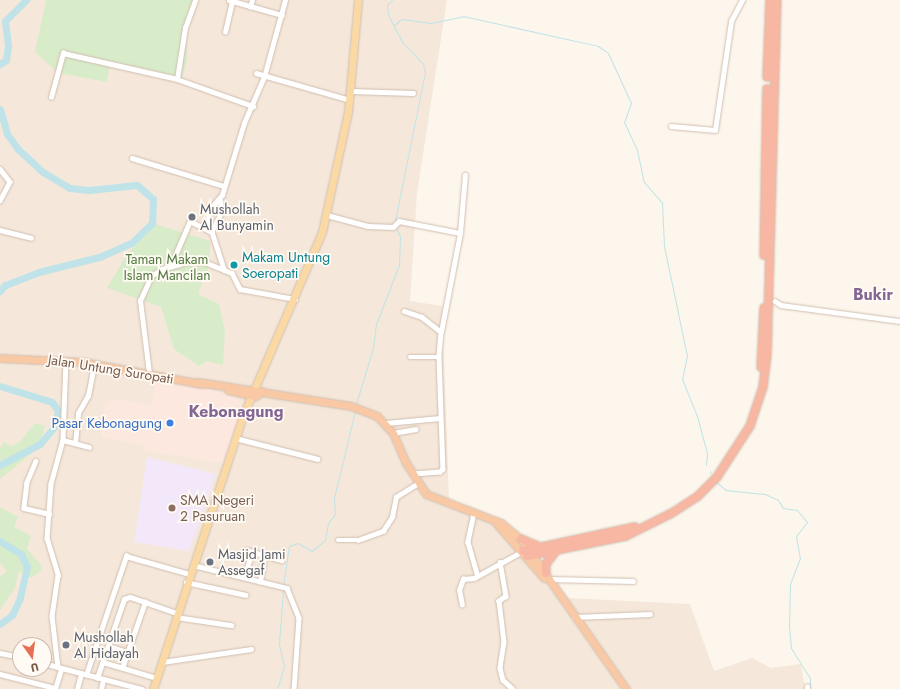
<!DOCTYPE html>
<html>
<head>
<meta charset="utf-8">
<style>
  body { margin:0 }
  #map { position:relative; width:900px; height:689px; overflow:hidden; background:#fdf6ec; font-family:Jost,sans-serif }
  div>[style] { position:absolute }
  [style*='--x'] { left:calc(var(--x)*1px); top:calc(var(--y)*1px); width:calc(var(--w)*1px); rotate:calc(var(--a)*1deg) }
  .residential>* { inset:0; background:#f5e8da }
  .commercial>* { inset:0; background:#fde8e0 }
  .education>* { inset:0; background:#f3e8fa }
  .green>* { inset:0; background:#d8ecc9 }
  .stream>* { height:1px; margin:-0.5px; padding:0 0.5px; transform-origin:0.5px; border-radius:0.5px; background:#bfe3e8 }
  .river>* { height:7px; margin:-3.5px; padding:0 3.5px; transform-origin:3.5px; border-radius:3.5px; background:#bfe3e8 }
  .roads { filter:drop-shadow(0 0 1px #d1beb0) drop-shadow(0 0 1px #d1beb0) }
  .minor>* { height:4.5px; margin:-2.25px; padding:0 2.25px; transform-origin:2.25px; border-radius:2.25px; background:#fff }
  .primary>* { height:7px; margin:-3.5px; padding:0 3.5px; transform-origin:3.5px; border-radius:3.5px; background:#fbd9a5 }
  .trunk>* { height:7px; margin:-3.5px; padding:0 3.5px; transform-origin:3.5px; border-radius:3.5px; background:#f9c8a4 }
  .motorway>* { height:8px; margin:-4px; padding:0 4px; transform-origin:4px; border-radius:4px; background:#f7b7a3 }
  .dots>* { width:11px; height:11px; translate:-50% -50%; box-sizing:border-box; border:2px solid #fffaf3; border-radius:50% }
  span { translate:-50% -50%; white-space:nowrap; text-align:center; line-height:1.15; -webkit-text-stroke:3.5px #fffaf3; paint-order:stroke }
  .worship-label { font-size:14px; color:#5b616d }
  .left { translate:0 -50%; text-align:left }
  .culture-label { font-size:14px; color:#0d838f }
  .park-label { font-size:14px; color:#537a41 }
  .street-label { font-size:14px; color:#7a5c4d }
  .shop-label { font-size:14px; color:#366cbe }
  .right { translate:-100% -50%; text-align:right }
  .education-label { font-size:14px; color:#785e54 }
  .quarter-label { font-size:16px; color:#846695; font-weight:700 }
  .north { position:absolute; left:12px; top:637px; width:40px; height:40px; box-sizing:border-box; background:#fffaf3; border:1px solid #cabbb1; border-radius:50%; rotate:166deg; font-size:11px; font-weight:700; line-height:16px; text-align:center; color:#7a5c4d }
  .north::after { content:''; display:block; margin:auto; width:14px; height:18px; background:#e76f51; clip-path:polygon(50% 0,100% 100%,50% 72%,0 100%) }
</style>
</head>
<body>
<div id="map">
  <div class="residential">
    <i style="clip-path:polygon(evenodd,0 0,447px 0,417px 193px,410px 301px,442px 306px,449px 501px,505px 520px,568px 598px,690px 604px,714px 671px,752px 658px,771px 668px,801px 664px,805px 689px,0 689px,0 0,20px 645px,44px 645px,44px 669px,20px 669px,20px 645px)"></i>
  </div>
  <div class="commercial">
    <i style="clip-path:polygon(156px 381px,231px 394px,240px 401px,242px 409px,224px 464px,143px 450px,143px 445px,101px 437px,105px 404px,116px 399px,151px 406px)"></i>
  </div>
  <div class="education">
    <i style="clip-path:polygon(147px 457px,216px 474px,189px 551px,134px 542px)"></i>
  </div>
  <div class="green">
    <i style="clip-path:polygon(46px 0,196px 0,186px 27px,187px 60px,182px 78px,110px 64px,107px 82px,58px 73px,35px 52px)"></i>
    <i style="clip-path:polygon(155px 224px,210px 241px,209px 266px,198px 294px,219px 304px,225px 332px,223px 365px,207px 361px,199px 366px,174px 349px,161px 307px,107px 288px,127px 254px)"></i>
    <i style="clip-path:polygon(35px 423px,45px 426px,40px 444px,45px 442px,0 479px,0 448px,4px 442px,11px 446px,20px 442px)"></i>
    <i style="clip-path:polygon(0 507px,18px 517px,14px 527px,31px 536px,27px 549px,42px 566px,41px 571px,31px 578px,19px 571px,15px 588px,0 610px,0 577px,7px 571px,0 563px)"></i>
  </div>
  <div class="stream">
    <i style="--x:392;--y:0;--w:7;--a:135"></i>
    <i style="--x:387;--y:5;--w:10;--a:84"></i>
    <i style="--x:388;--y:15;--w:32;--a:62"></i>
    <i style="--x:403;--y:43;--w:29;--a:46"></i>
    <i style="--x:423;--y:64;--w:8;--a:76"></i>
    <i style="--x:425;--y:72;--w:152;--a:101.4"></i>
    <i style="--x:394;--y:25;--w:10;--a:-37"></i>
    <i style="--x:402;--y:19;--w:29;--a:8"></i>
    <i style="--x:431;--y:23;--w:33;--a:-12"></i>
    <i style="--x:463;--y:16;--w:138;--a:12.5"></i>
    <i style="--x:598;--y:46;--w:12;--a:35"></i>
    <i style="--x:608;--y:53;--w:55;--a:65.3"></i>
    <i style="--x:631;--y:103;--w:20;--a:110"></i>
    <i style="--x:624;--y:122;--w:31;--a:65"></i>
    <i style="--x:637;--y:150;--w:33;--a:78"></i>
    <i style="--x:644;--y:182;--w:28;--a:49"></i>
    <i style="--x:662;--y:203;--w:43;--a:87.3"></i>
    <i style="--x:664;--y:246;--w:112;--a:78.2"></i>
    <i style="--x:687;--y:356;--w:24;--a:102"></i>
    <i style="--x:682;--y:379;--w:40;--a:68"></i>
    <i style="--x:697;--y:416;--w:39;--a:75"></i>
    <i style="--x:707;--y:454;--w:11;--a:95"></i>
    <i style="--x:356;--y:404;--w:59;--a:-73.1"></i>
    <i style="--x:373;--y:348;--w:24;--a:-83"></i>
    <i style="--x:376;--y:324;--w:63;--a:-68.7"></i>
    <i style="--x:399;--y:265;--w:29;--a:-88"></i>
    <i style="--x:400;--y:236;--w:11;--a:-117"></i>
    <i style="--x:710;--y:471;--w:2;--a:63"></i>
    <i style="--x:716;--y:482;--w:13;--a:39"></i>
    <i style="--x:726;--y:490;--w:39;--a:6"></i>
    <i style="--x:765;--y:494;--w:14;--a:25"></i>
    <i style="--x:778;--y:500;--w:9;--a:58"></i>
    <i style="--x:783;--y:508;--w:14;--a:8"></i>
    <i style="--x:797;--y:510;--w:16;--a:50"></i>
    <i style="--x:807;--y:522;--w:18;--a:128"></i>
    <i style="--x:796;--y:536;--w:22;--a:80"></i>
    <i style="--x:800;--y:558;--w:28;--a:111"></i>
    <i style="--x:790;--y:584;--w:42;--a:91.4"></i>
    <i style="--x:789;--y:626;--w:22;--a:85"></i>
    <i style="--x:791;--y:648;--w:36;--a:58"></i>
    <i style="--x:810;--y:678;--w:11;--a:90"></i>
    <i style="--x:283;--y:586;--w:40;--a:-81.5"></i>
    <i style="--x:289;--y:546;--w:9;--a:-18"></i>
    <i style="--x:298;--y:543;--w:16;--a:30"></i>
    <i style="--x:312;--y:551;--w:17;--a:-40"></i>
    <i style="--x:325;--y:540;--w:17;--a:-80"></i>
    <i style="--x:328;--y:523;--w:11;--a:-52"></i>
    <i style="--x:335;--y:514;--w:16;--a:-94"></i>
    <i style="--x:334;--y:498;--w:89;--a:-76.4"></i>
    <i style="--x:277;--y:689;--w:24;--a:-73"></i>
    <i style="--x:284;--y:666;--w:23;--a:-103"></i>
    <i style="--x:279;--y:644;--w:55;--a:-85.8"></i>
  </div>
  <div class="river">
    <i style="--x:0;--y:64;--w:7;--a:-34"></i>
    <i style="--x:6;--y:60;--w:15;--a:-82"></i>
    <i style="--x:8;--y:45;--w:24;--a:-97"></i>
    <i style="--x:5;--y:21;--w:30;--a:-45"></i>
    <i style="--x:0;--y:109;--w:26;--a:74"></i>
    <i style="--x:7;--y:134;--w:19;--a:54"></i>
    <i style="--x:18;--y:149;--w:34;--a:43"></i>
    <i style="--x:43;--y:172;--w:31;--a:31"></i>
    <i style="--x:70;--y:188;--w:19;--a:6"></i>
    <i style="--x:89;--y:190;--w:48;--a:-5.9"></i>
    <i style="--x:137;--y:185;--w:21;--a:41"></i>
    <i style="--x:153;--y:199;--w:24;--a:92"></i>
    <i style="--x:152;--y:223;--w:29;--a:136"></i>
    <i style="--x:131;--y:243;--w:35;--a:156"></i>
    <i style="--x:99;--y:257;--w:62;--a:166"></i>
    <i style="--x:39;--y:272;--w:36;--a:159"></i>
    <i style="--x:5;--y:285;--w:8;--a:130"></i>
    <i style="--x:0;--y:386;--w:54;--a:17.1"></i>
    <i style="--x:52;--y:402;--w:11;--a:56"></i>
    <i style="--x:58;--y:411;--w:15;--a:101"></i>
    <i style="--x:55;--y:426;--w:23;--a:130"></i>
    <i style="--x:40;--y:444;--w:45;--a:152.3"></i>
    <i style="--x:0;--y:541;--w:25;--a:32"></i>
    <i style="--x:21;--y:554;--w:14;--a:65"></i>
    <i style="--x:27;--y:567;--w:32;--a:103"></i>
    <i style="--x:20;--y:598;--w:19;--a:115"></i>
    <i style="--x:12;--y:615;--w:15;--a:143"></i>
  </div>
  <div class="roads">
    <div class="minor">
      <i style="--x:229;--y:0;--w:55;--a:15.8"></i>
      <i style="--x:250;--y:7;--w:7;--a:-74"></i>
      <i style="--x:225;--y:32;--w:32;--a:-77"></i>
      <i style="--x:256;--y:73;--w:98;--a:16"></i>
      <i style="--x:177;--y:79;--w:52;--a:-81.1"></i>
      <i style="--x:185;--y:28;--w:30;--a:-70"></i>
      <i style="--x:351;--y:91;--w:62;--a:1.8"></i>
      <i style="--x:51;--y:97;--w:46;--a:-74.7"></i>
      <i style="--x:63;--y:53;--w:117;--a:12.8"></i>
      <i style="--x:177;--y:79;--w:81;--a:19.6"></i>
      <i style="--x:671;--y:126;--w:44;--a:5.2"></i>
      <i style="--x:715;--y:130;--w:110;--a:-81.6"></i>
      <i style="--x:731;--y:21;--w:24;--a:-62"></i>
      <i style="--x:132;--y:158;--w:96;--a:16.9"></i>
      <i style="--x:0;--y:169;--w:16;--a:52"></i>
      <i style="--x:10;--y:182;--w:21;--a:118"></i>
      <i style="--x:220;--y:199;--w:13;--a:81"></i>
      <i style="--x:222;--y:212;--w:22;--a:117"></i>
      <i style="--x:212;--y:232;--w:40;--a:72"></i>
      <i style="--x:327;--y:215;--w:42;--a:15"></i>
      <i style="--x:368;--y:226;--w:25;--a:2"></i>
      <i style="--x:393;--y:227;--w:8;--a:-45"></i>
      <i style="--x:399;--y:221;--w:62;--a:11.1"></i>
      <i style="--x:207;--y:227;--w:17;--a:-83"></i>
      <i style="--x:209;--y:210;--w:20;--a:-49"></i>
      <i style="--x:222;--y:195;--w:75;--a:-73"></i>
      <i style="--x:244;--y:123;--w:50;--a:-66.5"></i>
      <i style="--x:264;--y:77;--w:80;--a:-74.7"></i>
      <i style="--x:0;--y:230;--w:32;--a:14"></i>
      <i style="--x:170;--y:267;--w:50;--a:-66.5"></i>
      <i style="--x:190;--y:221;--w:25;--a:27"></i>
      <i style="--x:775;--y:301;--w:7;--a:34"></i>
      <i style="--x:781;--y:305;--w:120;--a:7.7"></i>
      <i style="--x:404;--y:311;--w:19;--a:18"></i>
      <i style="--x:422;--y:317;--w:24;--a:38"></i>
      <i style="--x:441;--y:332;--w:25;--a:95"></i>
      <i style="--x:441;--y:332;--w:101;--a:-79.1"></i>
      <i style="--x:460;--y:233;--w:58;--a:-85.1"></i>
      <i style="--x:410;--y:357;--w:29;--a:0"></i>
      <i style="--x:439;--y:357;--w:112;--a:88"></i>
      <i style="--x:443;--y:469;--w:4;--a:135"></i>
      <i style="--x:440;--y:472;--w:27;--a:176"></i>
      <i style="--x:66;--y:361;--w:79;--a:92.2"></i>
      <i style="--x:63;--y:440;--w:46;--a:105.3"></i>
      <i style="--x:51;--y:484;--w:54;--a:94.2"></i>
      <i style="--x:47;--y:538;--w:39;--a:73"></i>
      <i style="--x:58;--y:575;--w:41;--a:98.3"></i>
      <i style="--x:52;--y:616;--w:51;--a:83.3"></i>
      <i style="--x:58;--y:667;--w:87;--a:14.7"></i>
      <i style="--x:149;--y:373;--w:73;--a:-97.1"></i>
      <i style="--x:140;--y:301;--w:27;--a:-66"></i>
      <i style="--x:151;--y:276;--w:13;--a:-32"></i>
      <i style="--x:162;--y:269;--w:22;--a:-16"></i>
      <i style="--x:183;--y:263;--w:24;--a:0"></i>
      <i style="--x:207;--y:263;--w:27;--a:22"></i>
      <i style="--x:232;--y:273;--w:18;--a:63"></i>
      <i style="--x:240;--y:289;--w:56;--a:10.3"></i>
      <i style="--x:386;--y:423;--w:54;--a:-5.3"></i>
      <i style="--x:393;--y:433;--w:23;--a:-10"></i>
      <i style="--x:239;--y:439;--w:81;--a:14.2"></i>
      <i style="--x:63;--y:440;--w:27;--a:15"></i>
      <i style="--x:75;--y:443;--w:30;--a:-84"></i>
      <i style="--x:78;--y:413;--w:20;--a:-60"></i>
      <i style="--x:88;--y:396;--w:33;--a:-79"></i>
      <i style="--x:36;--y:461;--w:23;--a:113"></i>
      <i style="--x:27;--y:482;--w:26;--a:97"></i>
      <i style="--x:24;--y:508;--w:26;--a:13"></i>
      <i style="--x:474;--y:513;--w:30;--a:102"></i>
      <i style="--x:468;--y:542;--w:33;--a:74"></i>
      <i style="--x:338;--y:540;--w:20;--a:0"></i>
      <i style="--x:358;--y:540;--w:27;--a:-20"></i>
      <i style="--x:383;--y:531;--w:17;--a:-57"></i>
      <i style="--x:392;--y:517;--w:20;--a:-79"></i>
      <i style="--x:396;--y:497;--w:26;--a:-32"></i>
      <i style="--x:246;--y:550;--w:37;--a:16"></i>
      <i style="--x:500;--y:562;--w:35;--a:80"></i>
      <i style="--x:506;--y:596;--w:9;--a:144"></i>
      <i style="--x:499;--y:601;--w:41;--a:83"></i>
      <i style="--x:504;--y:642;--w:26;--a:99"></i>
      <i style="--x:500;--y:668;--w:12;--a:76"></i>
      <i style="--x:503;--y:680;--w:13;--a:42"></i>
      <i style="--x:193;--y:565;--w:97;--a:13.7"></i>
      <i style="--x:287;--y:588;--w:32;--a:68"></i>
      <i style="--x:299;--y:618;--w:71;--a:94"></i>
      <i style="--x:244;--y:577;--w:25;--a:-72"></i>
      <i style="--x:549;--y:579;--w:84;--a:1.4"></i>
      <i style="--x:186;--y:582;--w:61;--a:12.2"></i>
      <i style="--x:260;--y:582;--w:26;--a:-81"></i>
      <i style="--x:462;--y:605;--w:15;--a:-101"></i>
      <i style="--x:459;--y:590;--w:12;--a:-70"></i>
      <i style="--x:463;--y:579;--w:11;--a:-5"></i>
      <i style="--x:474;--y:578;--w:56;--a:-28.9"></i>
      <i style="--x:176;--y:617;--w:56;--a:8.3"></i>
      <i style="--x:574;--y:617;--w:76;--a:-2.3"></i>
      <i style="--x:108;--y:646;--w:21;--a:17"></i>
      <i style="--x:0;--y:653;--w:20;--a:11"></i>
      <i style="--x:103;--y:662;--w:56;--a:16.5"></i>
      <i style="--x:162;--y:662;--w:90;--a:-8.3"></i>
      <i style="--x:44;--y:663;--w:15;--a:16"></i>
      <i style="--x:122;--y:668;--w:70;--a:-70.8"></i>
      <i style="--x:0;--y:674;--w:57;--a:14.3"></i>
      <i style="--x:86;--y:675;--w:126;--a:-71.4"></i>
      <i style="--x:126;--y:556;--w:66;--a:15.9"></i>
      <i style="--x:97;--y:678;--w:83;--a:-71.1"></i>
      <i style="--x:124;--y:599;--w:6;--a:-18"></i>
      <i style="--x:130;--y:597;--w:50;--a:18.8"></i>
      <i style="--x:55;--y:689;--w:21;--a:-73"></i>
      <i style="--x:77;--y:689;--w:16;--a:-75"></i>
      <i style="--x:101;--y:689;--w:9;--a:-77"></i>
      <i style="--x:807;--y:689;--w:2;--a:-90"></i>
    </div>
    <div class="primary">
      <i style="--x:153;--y:689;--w:291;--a:-71.8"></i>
      <i style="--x:244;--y:413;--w:197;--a:-66.7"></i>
      <i style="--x:322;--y:232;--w:123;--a:-77.8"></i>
      <i style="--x:348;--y:112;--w:112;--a:-84.9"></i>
    </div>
    <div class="trunk">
      <i style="--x:0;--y:358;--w:83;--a:2.8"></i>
      <i style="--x:83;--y:362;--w:121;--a:10.5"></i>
      <i style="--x:198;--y:382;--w:155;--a:8.9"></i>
      <i style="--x:351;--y:406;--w:28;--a:21"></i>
      <i style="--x:377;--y:416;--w:23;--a:47"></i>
      <i style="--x:393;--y:433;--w:33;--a:67"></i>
      <i style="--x:406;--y:463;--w:37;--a:57"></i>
      <i style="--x:426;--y:494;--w:80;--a:21.1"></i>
      <i style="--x:501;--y:523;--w:26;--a:39"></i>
      <i style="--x:521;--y:539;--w:183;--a:55"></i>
      <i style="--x:228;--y:390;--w:28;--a:13"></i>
      <i style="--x:255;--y:396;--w:9;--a:-32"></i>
      <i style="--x:496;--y:523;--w:73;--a:48.9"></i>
    </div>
    <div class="motorway">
      <i style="--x:767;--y:77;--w:77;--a:-87.8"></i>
      <i style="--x:764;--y:255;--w:166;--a:-89"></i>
      <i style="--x:761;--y:367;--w:59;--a:-87.1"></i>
      <i style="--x:521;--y:539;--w:23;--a:23"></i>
      <i style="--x:523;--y:551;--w:114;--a:-12.2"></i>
      <i style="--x:527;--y:556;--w:101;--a:-11.4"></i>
      <i style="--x:626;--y:536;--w:51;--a:-26.6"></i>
      <i style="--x:672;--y:513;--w:31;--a:-33"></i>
      <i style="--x:698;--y:496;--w:27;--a:-45"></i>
      <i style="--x:717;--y:477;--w:61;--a:-57.1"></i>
      <i style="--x:750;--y:426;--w:41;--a:-71.6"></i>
      <i style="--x:763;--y:387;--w:33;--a:-83"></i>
      <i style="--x:767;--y:354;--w:354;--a:-88.4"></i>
      <i style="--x:546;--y:573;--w:9;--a:-90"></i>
      <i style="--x:546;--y:564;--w:15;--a:-53"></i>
    </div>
  </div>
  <div class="dots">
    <i style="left:192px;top:217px;background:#6b7280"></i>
    <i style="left:234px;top:265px;background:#0f9aa8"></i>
    <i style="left:170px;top:423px;background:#3f7fe0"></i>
    <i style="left:172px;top:508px;background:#8d6e63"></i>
    <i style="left:210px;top:562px;background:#6b7280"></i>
    <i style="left:66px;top:645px;background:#6b7280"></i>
  </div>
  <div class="worship-label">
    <span class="left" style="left:200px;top:217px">Mushollah<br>Al Bunyamin</span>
    <span class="left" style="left:218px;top:562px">Masjid Jami<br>Assegaf</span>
    <span class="left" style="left:74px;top:645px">Mushollah<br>Al Hidayah</span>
  </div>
  <div class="culture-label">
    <span class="left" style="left:242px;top:265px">Makam Untung<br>Soeropati</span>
  </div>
  <div class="park-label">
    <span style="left:167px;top:267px">Taman Makam<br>Islam Mancilan</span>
  </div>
  <div class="street-label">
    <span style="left:111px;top:369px;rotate:9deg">Jalan Untung Suropati</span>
  </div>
  <div class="shop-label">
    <span class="right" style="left:162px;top:423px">Pasar Kebonagung</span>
  </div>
  <div class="education-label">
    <span class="left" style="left:180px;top:508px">SMA Negeri<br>2 Pasuruan</span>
  </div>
  <div class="quarter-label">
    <span style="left:873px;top:295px">Bukir</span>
    <span style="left:236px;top:412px">Kebonagung</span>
  </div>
  <div class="north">U</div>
</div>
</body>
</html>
